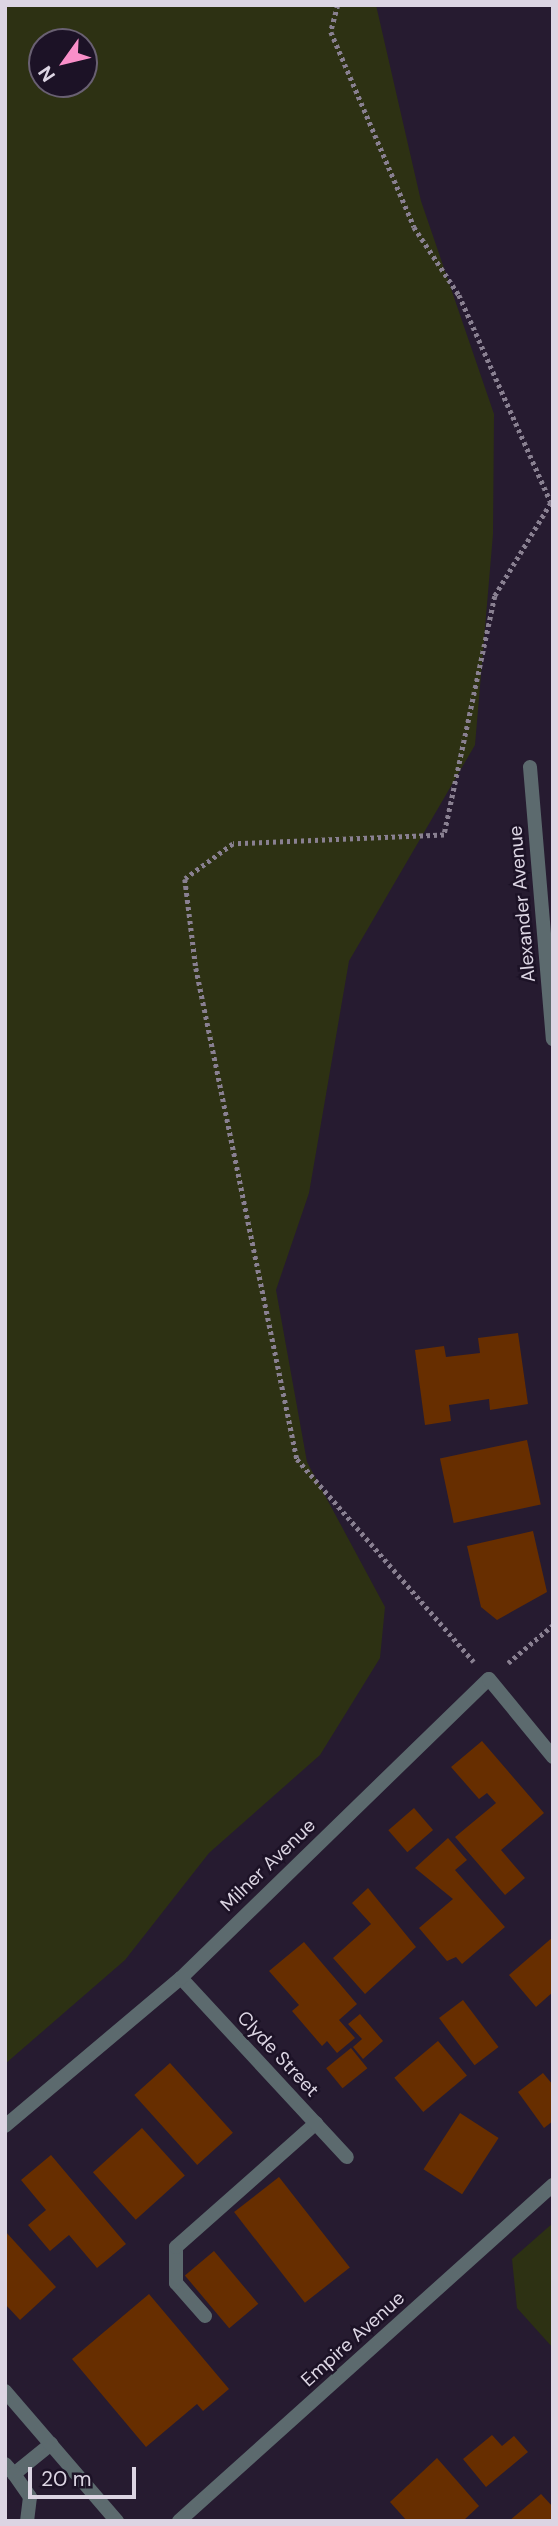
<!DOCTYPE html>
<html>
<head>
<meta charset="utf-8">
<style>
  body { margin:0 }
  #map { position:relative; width:558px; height:2526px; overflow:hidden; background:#261b30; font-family:"DM Sans",sans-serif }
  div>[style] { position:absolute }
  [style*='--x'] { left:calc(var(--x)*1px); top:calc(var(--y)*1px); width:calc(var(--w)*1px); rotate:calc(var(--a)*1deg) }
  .green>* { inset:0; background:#2d3113 }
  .building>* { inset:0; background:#672e00; transform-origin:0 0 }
  .path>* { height:4.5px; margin-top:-2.25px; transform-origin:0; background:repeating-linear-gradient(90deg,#898091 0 3.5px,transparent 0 7px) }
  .service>* { height:14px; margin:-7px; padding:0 7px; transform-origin:7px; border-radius:7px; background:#5c6a6e }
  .minor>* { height:14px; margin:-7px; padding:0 7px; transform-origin:7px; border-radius:7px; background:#5c6a6e }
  span { translate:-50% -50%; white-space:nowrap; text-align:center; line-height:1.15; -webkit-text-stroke:5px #1c1226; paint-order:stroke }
  .street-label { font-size:19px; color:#dcd5e3 }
  .frame { position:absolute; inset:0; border:7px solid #dcd5e3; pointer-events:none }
  .north { position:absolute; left:28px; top:28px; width:70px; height:70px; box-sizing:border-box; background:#1c1226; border:2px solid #696072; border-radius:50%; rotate:236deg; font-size:19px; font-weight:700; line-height:28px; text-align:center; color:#dcd5e3 }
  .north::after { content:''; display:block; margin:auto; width:24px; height:32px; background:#f98fc9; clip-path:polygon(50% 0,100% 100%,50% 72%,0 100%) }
  .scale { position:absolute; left:28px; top:2467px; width:108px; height:32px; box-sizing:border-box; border:4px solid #dcd5e3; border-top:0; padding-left:9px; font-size:21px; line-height:24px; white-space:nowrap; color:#dcd5e3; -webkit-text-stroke:5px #1c1226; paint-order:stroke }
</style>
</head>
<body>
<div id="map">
  <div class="green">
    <i style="clip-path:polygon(evenodd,5px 5px,376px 5px,421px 201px,494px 414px,493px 534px,475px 745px,349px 961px,309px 1193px,276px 1290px,307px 1462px,385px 1607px,380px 1658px,320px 1755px,209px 1853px,125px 1960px,5px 2064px,5px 5px,42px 42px,84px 42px,84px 84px,42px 84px,42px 42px)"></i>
    <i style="clip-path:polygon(553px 2223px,553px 2348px,517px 2308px,512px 2259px)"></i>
  </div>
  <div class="building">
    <i style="clip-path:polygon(518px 1333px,528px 1404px,490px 1410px,489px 1399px,449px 1405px,451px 1421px,425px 1425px,415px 1350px,444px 1346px,446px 1357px,480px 1353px,478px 1338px)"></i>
    <i style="left:527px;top:1440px;width:66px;height:89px;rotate:78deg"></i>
    <i style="clip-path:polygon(533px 1531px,547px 1592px,497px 1620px,481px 1607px,467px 1546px)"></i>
    <i style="clip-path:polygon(482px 1741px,544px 1813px,501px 1850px,525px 1878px,505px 1895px,455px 1837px,496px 1803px,487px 1793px,479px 1799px,451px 1767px)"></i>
    <i style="left:414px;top:1808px;width:29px;height:34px;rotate:49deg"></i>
    <i style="clip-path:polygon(448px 1838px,467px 1860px,455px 1870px,505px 1927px,462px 1964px,456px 1957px,447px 1961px,419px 1928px,453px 1899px,415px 1868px)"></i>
    <i style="clip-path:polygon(368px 1888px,416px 1947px,365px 1994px,333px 1958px,371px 1924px,352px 1903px)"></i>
    <i style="clip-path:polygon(553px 1937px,553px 1992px,536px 2007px,509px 1975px)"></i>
    <i style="clip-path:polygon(304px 1942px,357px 2004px,339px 2020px,355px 2038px,337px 2053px,327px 2041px,322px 2046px,292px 2011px,299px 2005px,269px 1971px)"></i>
    <i style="left:463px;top:2000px;width:59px;height:30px;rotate:53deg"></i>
    <i style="clip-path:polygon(360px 2014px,383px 2041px,363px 2059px,353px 2047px,362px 2039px,348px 2024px)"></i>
    <i style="left:438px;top:2041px;width:45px;height:57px;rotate:50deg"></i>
    <i style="left:351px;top:2048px;width:26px;height:32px;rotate:51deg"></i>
    <i style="left:170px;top:2063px;width:94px;height:48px;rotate:48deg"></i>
    <i style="clip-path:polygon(543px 2073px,553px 2085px,553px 2121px,544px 2128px,518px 2092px)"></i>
    <i style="left:460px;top:2113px;width:46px;height:67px;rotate:33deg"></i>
    <i style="left:142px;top:2128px;width:64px;height:66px;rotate:48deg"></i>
    <i style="clip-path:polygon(51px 2155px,126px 2244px,97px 2268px,69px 2235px,50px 2251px,28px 2225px,46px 2210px,21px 2180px)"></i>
    <i style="left:279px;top:2177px;width:115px;height:57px;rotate:52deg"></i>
    <i style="clip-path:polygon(5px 2231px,56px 2287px,20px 2320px,5px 2304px)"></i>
    <i style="left:214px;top:2251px;width:69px;height:38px;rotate:50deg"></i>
    <i style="clip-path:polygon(149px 2294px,229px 2389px,203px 2411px,197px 2404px,146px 2447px,72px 2359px)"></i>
    <i style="clip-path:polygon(492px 2435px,502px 2446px,514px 2436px,528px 2452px,486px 2487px,463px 2459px)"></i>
    <i style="clip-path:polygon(437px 2458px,479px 2506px,463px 2521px,407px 2521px,390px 2502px)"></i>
    <i style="clip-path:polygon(541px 2494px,553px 2507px,553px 2521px,509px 2521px)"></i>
  </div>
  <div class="path">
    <i style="--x:338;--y:5;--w:28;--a:105"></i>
    <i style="--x:331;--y:32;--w:212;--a:66.9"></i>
    <i style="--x:414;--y:227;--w:82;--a:56.5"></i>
    <i style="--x:459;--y:295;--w:227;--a:66.1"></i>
    <i style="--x:551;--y:503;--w:109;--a:121.1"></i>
    <i style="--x:495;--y:596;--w:244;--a:102"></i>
    <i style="--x:444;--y:835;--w:211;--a:177.6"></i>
    <i style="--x:233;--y:844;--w:59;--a:143.9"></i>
    <i style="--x:185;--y:879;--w:90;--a:83"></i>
    <i style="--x:196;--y:968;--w:501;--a:78.38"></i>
    <i style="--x:297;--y:1459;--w:269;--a:48.9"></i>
    <i style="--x:508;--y:1663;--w:59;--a:-40.2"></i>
  </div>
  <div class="service">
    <i style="--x:205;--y:2316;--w:44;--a:-131.3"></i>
    <i style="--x:176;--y:2283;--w:36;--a:-90"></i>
    <i style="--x:176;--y:2247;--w:187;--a:-41.5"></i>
    <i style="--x:5;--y:2464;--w:13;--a:48"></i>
    <i style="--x:14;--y:2474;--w:48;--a:-39"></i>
    <i style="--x:14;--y:2474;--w:28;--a:55"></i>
    <i style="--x:30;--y:2497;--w:24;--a:97"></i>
  </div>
  <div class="minor">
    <i style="--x:530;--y:767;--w:273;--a:85.2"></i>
    <i style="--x:181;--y:1978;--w:244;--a:47.2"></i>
    <i style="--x:5;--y:2126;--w:230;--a:-40.1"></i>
    <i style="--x:181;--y:1978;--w:429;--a:-44.2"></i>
    <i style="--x:489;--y:1679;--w:101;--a:50.6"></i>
    <i style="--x:5;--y:2391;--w:172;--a:49.3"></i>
    <i style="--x:179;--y:2521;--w:503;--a:-41.94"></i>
  </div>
  <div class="street-label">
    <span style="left:522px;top:904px;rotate:-95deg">Alexander Avenue</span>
    <span style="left:268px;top:1865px;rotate:-44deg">Milner Avenue</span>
    <span style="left:278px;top:2054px;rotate:47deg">Clyde Street</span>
    <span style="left:353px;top:2339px;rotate:-42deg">Empire Avenue</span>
  </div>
  <div class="frame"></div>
  <div class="north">N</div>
  <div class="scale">20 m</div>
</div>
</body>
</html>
